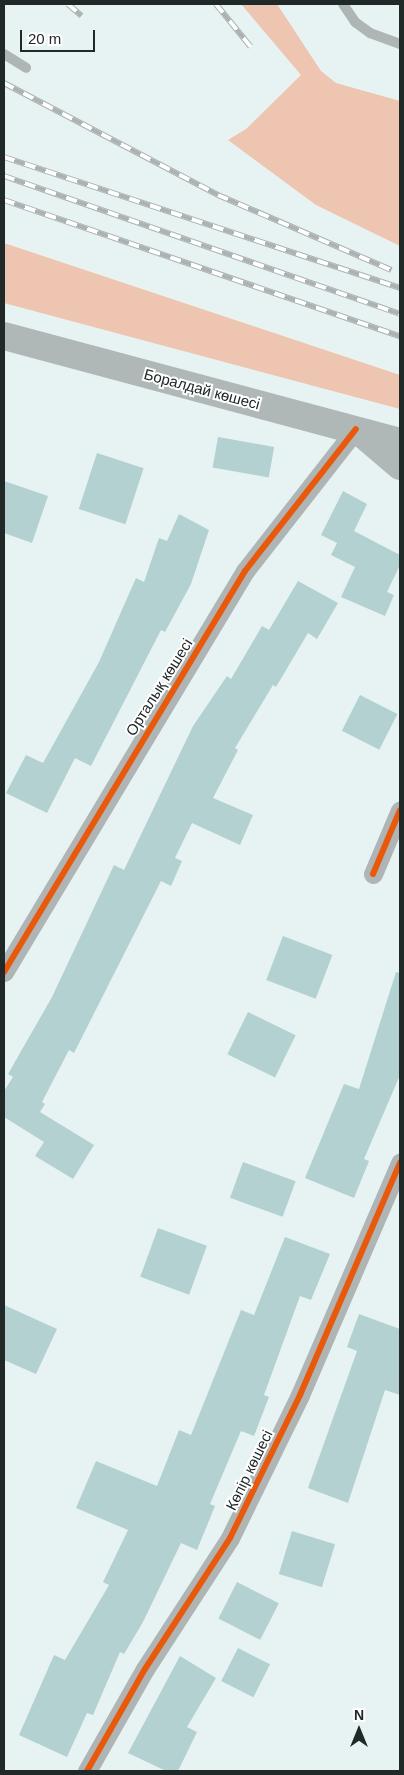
<!DOCTYPE html>
<html>
<head>
<meta charset="utf-8">
<style>
  body { margin:0 }
  #map { position:relative; width:404px; height:1775px; overflow:hidden; background:#e7f3f3; font-family:Arial,sans-serif }
  div>[style] { position:absolute }
  [style*='--x'] { left:calc(var(--x)*1px); top:calc(var(--y)*1px); width:calc(var(--w)*1px); rotate:calc(var(--a)*1deg) }
  .forest>* { inset:0; background:#eec5b0 }
  .building>* { inset:0; background:#b3d1d1; transform-origin:0 0 }
  .service>* { height:10px; margin:-5px; padding:0 5px; transform-origin:5px; border-radius:5px; background:#afb4b4 }
  .minor>* { height:19px; margin:-9.5px; padding:0 9.5px; transform-origin:9.5px; border-radius:9.5px; background:#afb4b4 }
  .primary>* { height:28px; margin:-14px; padding:0 14px; transform-origin:14px; border-radius:14px; background:#b0b7b7 }
  .rail>* { height:5.5px; margin-top:-2.75px; transform-origin:0; background:repeating-linear-gradient(90deg,#fff 0 11px,#acb2b2 0 22px); box-sizing:border-box; border-block:1px solid #acb2b2 }
  .cycleway>* { height:6px; margin:-3px; padding:0 3px; transform-origin:3px; border-radius:3px; background:#e8590c }
  span { translate:-50% -50%; white-space:nowrap; text-align:center; line-height:1.15; -webkit-text-stroke:4px #fff; paint-order:stroke }
  .street-label { font-size:15px; color:#202828 }
  .frame { position:absolute; inset:0; border:5px solid #202828; pointer-events:none }
  .north { position:absolute; left:334px; top:1705px; width:50px; height:50px; -webkit-text-stroke:4px #fff; paint-order:stroke; rotate:0deg; font-size:14px; font-weight:700; line-height:20px; text-align:center; color:#202828 }
  .north::after { content:''; display:block; margin:auto; width:18px; height:22px; background:#202828; clip-path:polygon(50% 0,100% 100%,50% 72%,0 100%) }
  .scale { position:absolute; left:20px; top:30px; width:75px; height:22px; box-sizing:border-box; border:2px solid #202828; border-top:0; padding-left:6px; font-size:15px; line-height:18px; white-space:nowrap; color:#202828; -webkit-text-stroke:4px #fff; paint-order:stroke }
</style>
</head>
<body>
<div id="map">
  <div class="forest">
    <i style="clip-path:polygon(241px 4px,277px 4px,321px 71px,336px 83px,400px 101px,400px 246px,316px 205px,228px 140px,246px 129px,301px 75px)"></i>
    <i style="clip-path:polygon(4px 243px,400px 375px,400px 409px,4px 303px)"></i>
  </div>
  <div class="building">
    <i style="left:218px;top:437px;width:57px;height:31px;rotate:10deg"></i>
    <i style="left:97px;top:453px;width:49px;height:59px;rotate:18deg"></i>
    <i style="clip-path:polygon(4px 481px,48px 496px,32px 543px,4px 533px)"></i>
    <i style="clip-path:polygon(343px 491px,367px 504px,354px 531px,400px 555px,400px 565px,387px 592px,394px 595px,385px 616px,341px 597px,355px 567px,331px 555px,337px 543px,321px 535px)"></i>
    <i style="clip-path:polygon(179px 514px,209px 530px,191px 584px,165px 632px,161px 630px,91px 766px,75px 758px,47px 813px,6px 793px,26px 755px,43px 763px,99px 662px,136px 578px,144px 582px,159px 538px,167px 541px)"></i>
    <i style="clip-path:polygon(298px 581px,338px 603px,317px 639px,308px 633px,276px 687px,273px 685px,235px 748px,238px 750px,213px 798px,253px 815px,240px 845px,192px 823px,175px 858px,182px 861px,171px 886px,161px 881px,74px 1053px,69px 1050px,42px 1102px,45px 1104px,40px 1112px,94px 1145px,73px 1179px,35px 1156px,44px 1142px,4px 1117px,4px 1091px,13px 1077px,8px 1074px,52px 997px,114px 865px,124px 870px,193px 726px,227px 676px,231px 679px,262px 626px,269px 630px)"></i>
    <i style="left:360px;top:695px;width:42px;height:40px;rotate:27deg"></i>
    <i style="left:283px;top:936px;width:53px;height:47px;rotate:21deg"></i>
    <i style="clip-path:polygon(396px 972px,400px 973px,400px 1075px,364px 1159px,369px 1161px,354px 1198px,305px 1178px,344px 1084px,359px 1089px)"></i>
    <i style="left:248px;top:1012px;width:53px;height:47px;rotate:26deg"></i>
    <i style="left:243px;top:1162px;width:56px;height:38px;rotate:20deg"></i>
    <i style="left:158px;top:1228px;width:52px;height:52px;rotate:20deg"></i>
    <i style="clip-path:polygon(285px 1237px,330px 1254px,311px 1300px,300px 1296px,264px 1395px,269px 1397px,254px 1436px,241px 1431px,210px 1504px,215px 1506px,197px 1550px,181px 1543px,143px 1622px,124px 1654px,120px 1652px,93px 1715px,87px 1713px,67px 1757px,19px 1735px,54px 1655px,65px 1660px,109px 1585px,103px 1582px,128px 1530px,76px 1508px,96px 1461px,157px 1486px,179px 1430px,191px 1435px,241px 1310px,254px 1315px)"></i>
    <i style="clip-path:polygon(4px 1305px,57px 1329px,36px 1374px,4px 1360px)"></i>
    <i style="clip-path:polygon(359px 1314px,400px 1329px,400px 1395px,385px 1390px,348px 1503px,308px 1488px,357px 1351px,347px 1347px)"></i>
    <i style="left:292px;top:1531px;width:45px;height:45px;rotate:17deg"></i>
    <i style="left:237px;top:1582px;width:47px;height:41px;rotate:27deg"></i>
    <i style="left:238px;top:1648px;width:36px;height:37px;rotate:27deg"></i>
    <i style="clip-path:polygon(180px 1656px,216px 1678px,187px 1727px,197px 1732px,178px 1771px,166px 1771px,128px 1753px)"></i>
  </div>
  <div class="service">
    <i style="--x:343;--y:4;--w:22;--a:56"></i>
    <i style="--x:355;--y:22;--w:19;--a:36"></i>
    <i style="--x:370;--y:33;--w:32;--a:20"></i>
    <i style="--x:4;--y:54;--w:26;--a:32"></i>
  </div>
  <div class="minor">
    <i style="--x:373;--y:874;--w:69;--a:-67.1"></i>
    <i style="--x:4;--y:972;--w:468;--a:-59"></i>
    <i style="--x:245;--y:571;--w:180;--a:-52"></i>
    <i style="--x:87;--y:1771;--w:117;--a:-60.4"></i>
    <i style="--x:145;--y:1669;--w:156;--a:-57"></i>
    <i style="--x:230;--y:1538;--w:159;--a:-63.9"></i>
    <i style="--x:300;--y:1395;--w:253;--a:-66.7"></i>
  </div>
  <div class="primary">
    <i style="--x:4;--y:336;--w:410;--a:15"></i>
    <i style="--x:365;--y:436;--w:46;--a:40.6"></i>
  </div>
  <div class="rail">
    <i style="--x:68;--y:4;--w:18;--a:41"></i>
    <i style="--x:216;--y:4;--w:55;--a:50.9"></i>
    <i style="--x:4;--y:83;--w:242;--a:27.6"></i>
    <i style="--x:218;--y:195;--w:189;--a:23.4"></i>
    <i style="--x:4;--y:157;--w:417;--a:18.3"></i>
    <i style="--x:4;--y:176;--w:419;--a:19.2"></i>
    <i style="--x:4;--y:200;--w:419;--a:19"></i>
  </div>
  <div class="cycleway">
    <i style="--x:373;--y:874;--w:69;--a:-67.1"></i>
    <i style="--x:4;--y:972;--w:468;--a:-59"></i>
    <i style="--x:245;--y:571;--w:180;--a:-52"></i>
    <i style="--x:87;--y:1771;--w:117;--a:-60.4"></i>
    <i style="--x:145;--y:1669;--w:156;--a:-57"></i>
    <i style="--x:230;--y:1538;--w:159;--a:-63.9"></i>
    <i style="--x:300;--y:1395;--w:253;--a:-66.7"></i>
  </div>
  <div class="street-label">
    <span style="left:202px;top:389px;rotate:15deg">Боралдай көшесі</span>
    <span style="left:159px;top:687px;rotate:-58deg">Орталық көшесі</span>
    <span style="left:249px;top:1470px;rotate:-64deg">Көпір көшесі</span>
  </div>
  <div class="frame"></div>
  <div class="north">N</div>
  <div class="scale">20 m</div>
</div>
</body>
</html>
